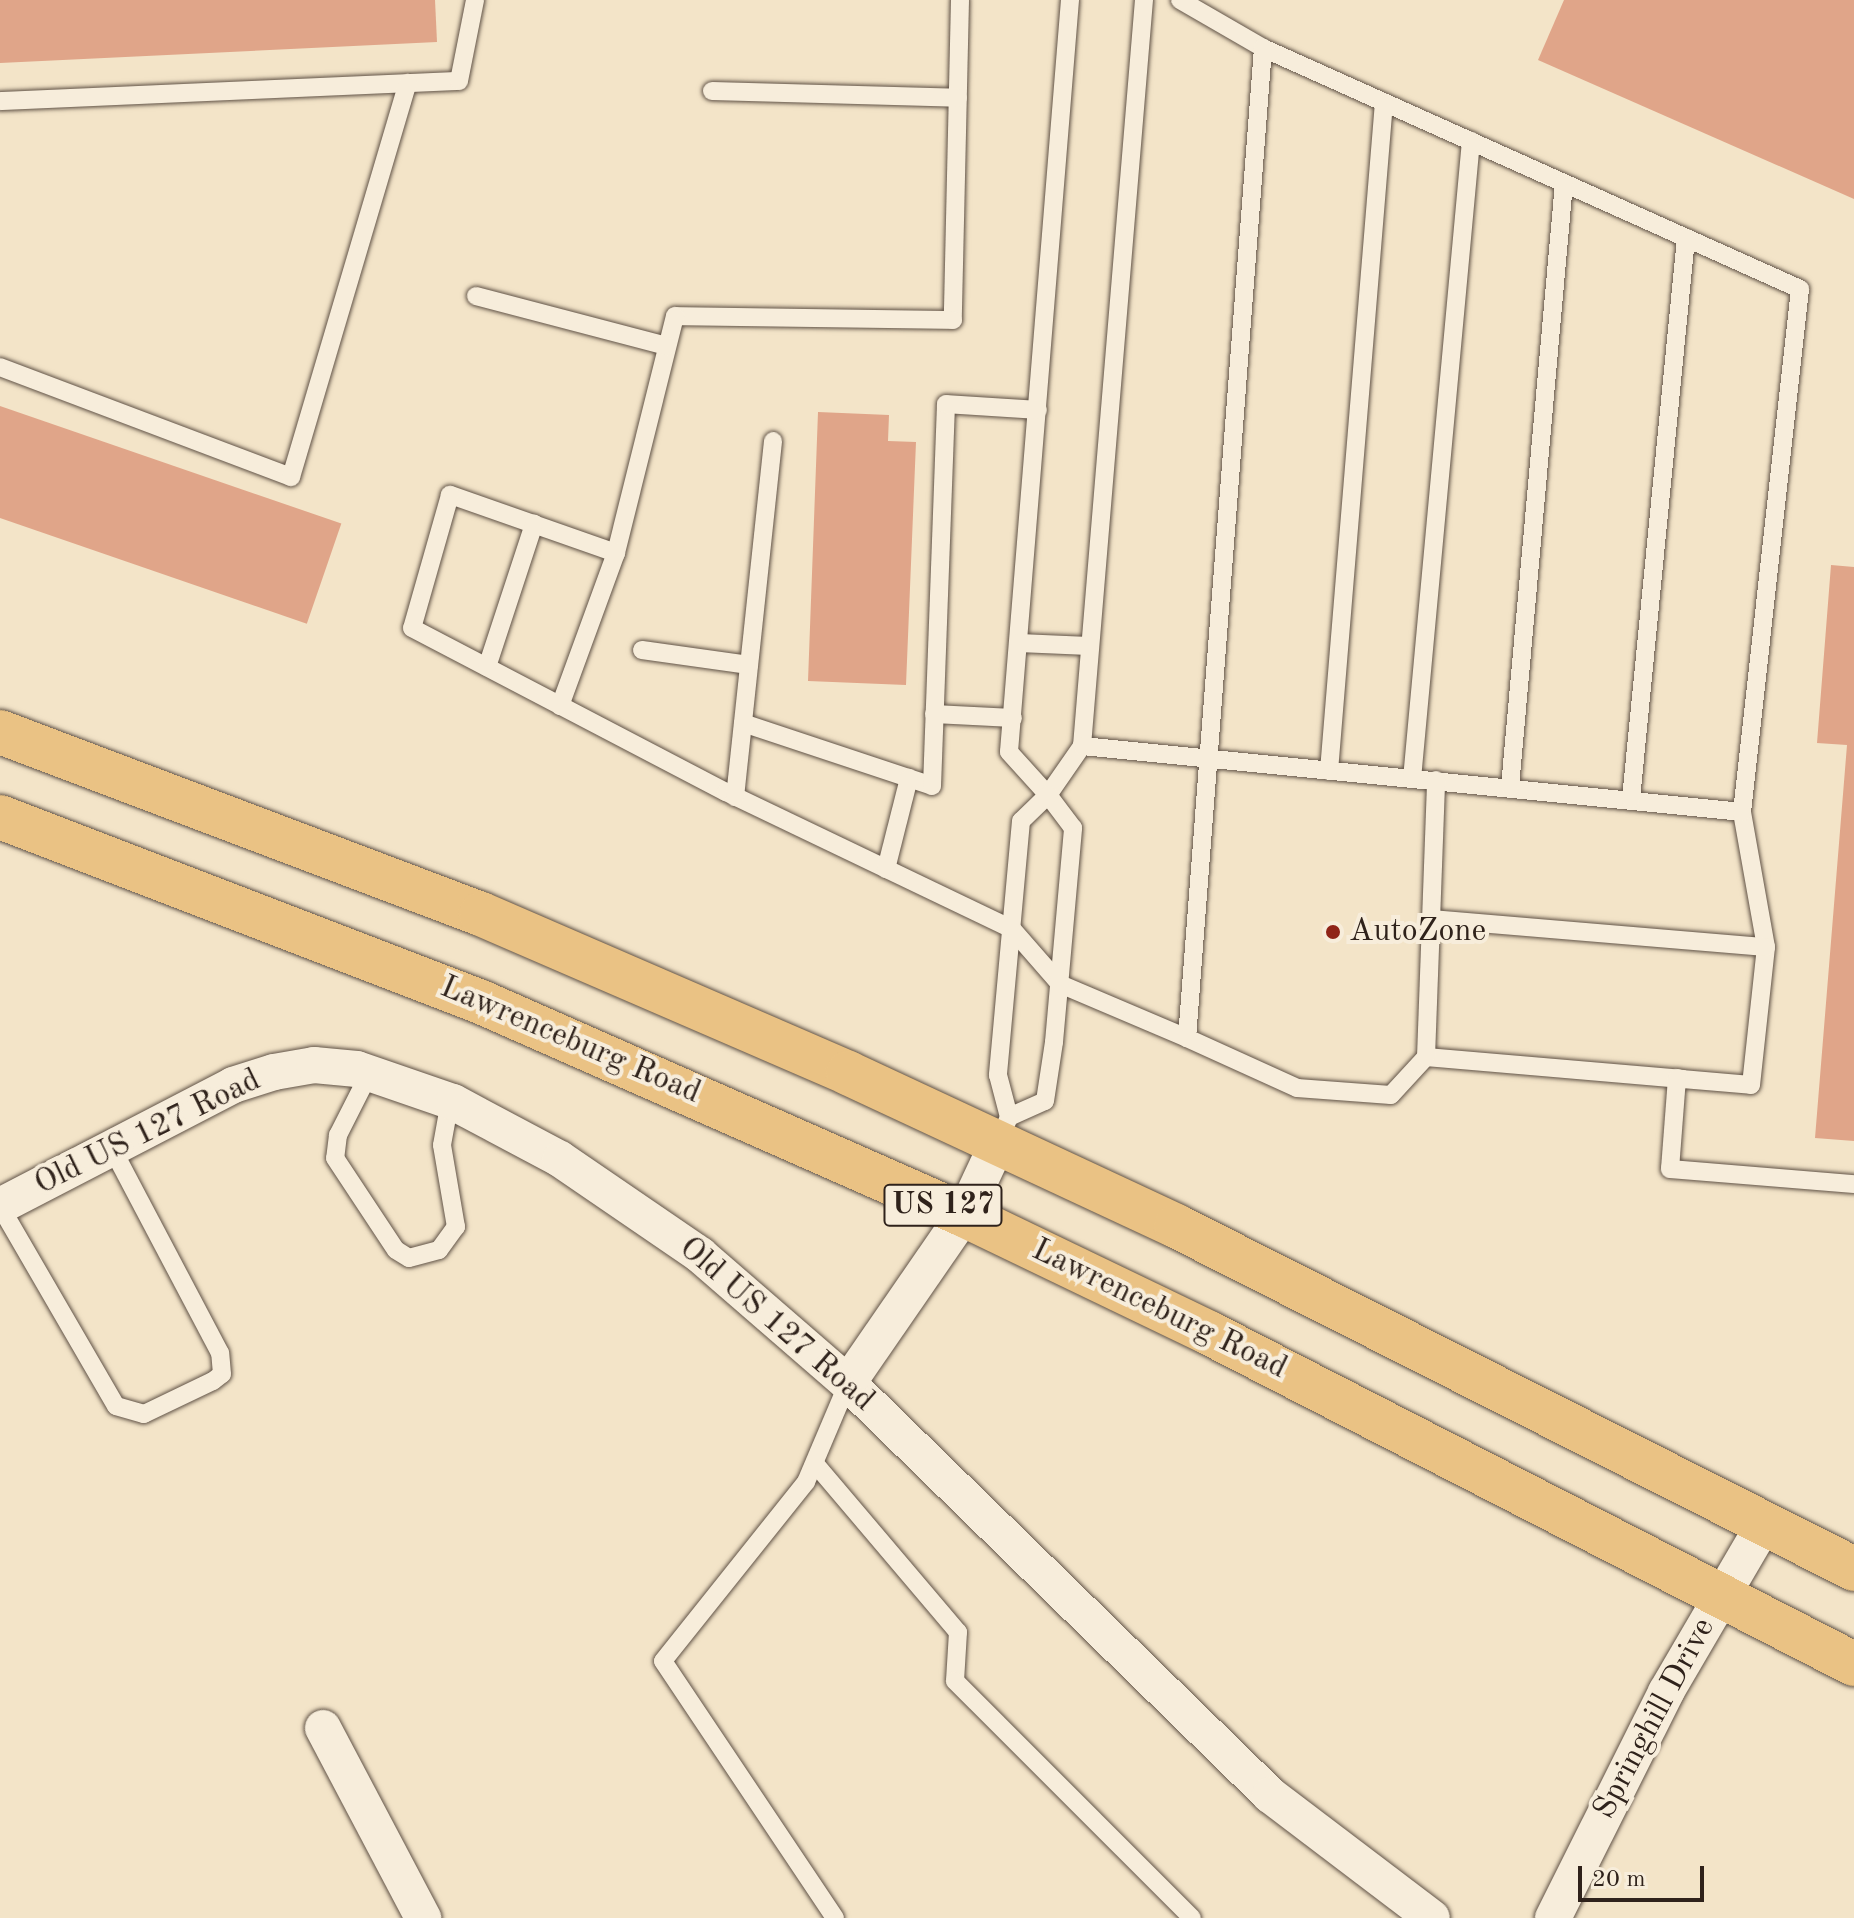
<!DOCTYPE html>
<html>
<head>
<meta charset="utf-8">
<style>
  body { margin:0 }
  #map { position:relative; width:1854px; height:1918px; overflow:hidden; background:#f3e4c8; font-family:"Old Standard TT",serif }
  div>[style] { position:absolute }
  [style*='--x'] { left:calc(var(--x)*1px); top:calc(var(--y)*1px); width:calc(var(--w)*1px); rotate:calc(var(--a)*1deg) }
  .building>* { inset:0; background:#e0a589; transform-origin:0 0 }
  .roads { filter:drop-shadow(0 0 2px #605246) drop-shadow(0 0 2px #605246) }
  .lane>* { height:18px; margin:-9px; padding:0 9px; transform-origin:9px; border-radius:9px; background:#f7eddb }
  .street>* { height:36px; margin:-18px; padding:0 18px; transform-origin:18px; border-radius:18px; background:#f7eddb }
  .highway>* { height:44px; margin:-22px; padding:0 22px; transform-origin:22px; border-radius:22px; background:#eac284 }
  .dots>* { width:22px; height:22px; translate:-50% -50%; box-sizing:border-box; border:4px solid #f7eddb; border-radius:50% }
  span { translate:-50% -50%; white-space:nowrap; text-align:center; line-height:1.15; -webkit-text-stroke:8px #f7eddb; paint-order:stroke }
  .shield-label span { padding:2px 6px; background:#f7eddb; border:2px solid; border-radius:6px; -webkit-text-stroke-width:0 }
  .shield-label { font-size:30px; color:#2f221b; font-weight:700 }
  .poi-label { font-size:32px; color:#2f221b }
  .left { translate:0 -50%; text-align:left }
  .street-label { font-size:32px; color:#2f221b }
  .scale { position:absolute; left:1578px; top:1866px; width:126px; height:36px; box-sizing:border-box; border:4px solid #2f221b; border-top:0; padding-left:10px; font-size:24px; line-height:28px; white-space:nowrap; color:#2f221b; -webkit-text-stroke:6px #f7eddb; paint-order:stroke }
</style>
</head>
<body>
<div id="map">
  <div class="building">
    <i style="clip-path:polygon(0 0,435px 0,437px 42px,0 63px)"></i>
    <i style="clip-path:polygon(1564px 0,1854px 0,1854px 199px,1538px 60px)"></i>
    <i style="left:0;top:406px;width:361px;height:106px;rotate:19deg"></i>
    <i style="clip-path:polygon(818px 412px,889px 415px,888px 441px,916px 442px,906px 685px,808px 681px)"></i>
    <i style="clip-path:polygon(1831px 565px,1854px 567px,1854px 1141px,1815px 1138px,1847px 745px,1817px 743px)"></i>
  </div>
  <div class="roads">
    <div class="lane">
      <i style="--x:960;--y:0;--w:320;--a:91.3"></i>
      <i style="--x:953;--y:320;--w:278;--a:-179.2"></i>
      <i style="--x:675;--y:316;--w:244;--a:104"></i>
      <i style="--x:616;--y:553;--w:176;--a:-160.7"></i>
      <i style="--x:450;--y:495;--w:138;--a:105.9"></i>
      <i style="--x:412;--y:628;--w:354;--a:27.6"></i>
      <i style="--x:726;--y:792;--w:317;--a:25.6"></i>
      <i style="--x:1012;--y:929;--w:73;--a:48.9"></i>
      <i style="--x:1060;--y:984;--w:138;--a:23"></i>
      <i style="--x:1070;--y:0;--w:754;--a:94.64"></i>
      <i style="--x:1009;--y:752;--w:58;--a:47.8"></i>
      <i style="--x:1048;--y:795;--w:60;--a:-55.2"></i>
      <i style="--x:1082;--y:746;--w:749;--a:-85.25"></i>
      <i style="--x:1180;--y:0;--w:96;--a:30"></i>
      <i style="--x:1263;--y:48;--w:993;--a:94.39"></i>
      <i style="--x:1187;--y:1038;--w:121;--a:24.4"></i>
      <i style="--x:1297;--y:1088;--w:94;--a:4.3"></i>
      <i style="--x:1391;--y:1095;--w:52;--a:-47.4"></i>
      <i style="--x:1426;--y:1057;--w:326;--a:4.9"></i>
      <i style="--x:1751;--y:1085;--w:139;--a:-83.8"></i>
      <i style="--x:1766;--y:947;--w:137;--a:-100.1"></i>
      <i style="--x:712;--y:91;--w:246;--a:1.6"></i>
      <i style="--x:0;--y:101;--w:459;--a:-2.5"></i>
      <i style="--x:459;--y:81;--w:83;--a:-78.8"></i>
      <i style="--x:476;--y:296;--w:197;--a:14.7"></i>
      <i style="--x:0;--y:367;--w:311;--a:20.7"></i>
      <i style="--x:291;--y:477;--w:411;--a:-73.5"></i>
      <i style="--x:1019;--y:643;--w:70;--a:2.5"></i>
      <i style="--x:642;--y:650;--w:108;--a:8"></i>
      <i style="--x:487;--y:667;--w:151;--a:-71.8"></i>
      <i style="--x:560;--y:706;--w:163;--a:-69.9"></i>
      <i style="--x:934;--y:714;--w:79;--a:2.9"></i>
      <i style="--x:743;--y:723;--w:199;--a:18.4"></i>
      <i style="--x:932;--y:786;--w:382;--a:-87.9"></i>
      <i style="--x:946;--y:404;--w:92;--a:3.7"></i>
      <i style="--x:1082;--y:746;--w:663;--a:5.71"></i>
      <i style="--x:1742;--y:812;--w:526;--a:-83.67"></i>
      <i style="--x:1800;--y:289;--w:589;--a:-155.83"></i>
      <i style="--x:1329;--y:771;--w:671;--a:-85.3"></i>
      <i style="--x:1412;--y:779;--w:641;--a:-84.72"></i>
      <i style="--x:1510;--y:787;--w:606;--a:-84.89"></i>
      <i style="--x:735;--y:797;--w:358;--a:-83.9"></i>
      <i style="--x:1631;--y:799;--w:564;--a:-84.4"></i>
      <i style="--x:886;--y:869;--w:94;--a:-75.8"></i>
      <i style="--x:1431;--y:919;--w:336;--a:4.8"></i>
      <i style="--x:1426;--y:1057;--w:277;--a:-87.9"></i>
      <i style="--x:370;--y:1072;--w:71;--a:116.9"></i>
      <i style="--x:338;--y:1135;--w:23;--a:97"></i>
      <i style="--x:335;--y:1158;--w:110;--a:56.5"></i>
      <i style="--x:396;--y:1250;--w:15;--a:32"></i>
      <i style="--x:409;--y:1258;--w:31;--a:-15"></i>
      <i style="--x:439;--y:1250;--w:29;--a:-54"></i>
      <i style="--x:456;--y:1227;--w:83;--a:-99.7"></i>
      <i style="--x:442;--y:1145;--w:45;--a:-79.7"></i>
      <i style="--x:1677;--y:1078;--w:91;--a:94.4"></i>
      <i style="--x:1670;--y:1169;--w:185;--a:4.7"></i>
      <i style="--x:998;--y:1142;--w:27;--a:-66"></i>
      <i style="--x:1009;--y:1117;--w:39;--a:-24"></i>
      <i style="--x:1045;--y:1101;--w:60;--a:-81.3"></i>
      <i style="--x:1054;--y:1042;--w:215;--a:-84.9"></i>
      <i style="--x:1073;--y:828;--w:41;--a:-127.1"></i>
      <i style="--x:1048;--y:795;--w:37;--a:136"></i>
      <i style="--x:1021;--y:821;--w:255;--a:95.2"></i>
      <i style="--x:998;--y:1075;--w:43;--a:75.3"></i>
      <i style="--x:0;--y:1206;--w:231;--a:59.9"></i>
      <i style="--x:116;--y:1406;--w:29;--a:16"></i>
      <i style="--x:144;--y:1414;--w:76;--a:-25.6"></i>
      <i style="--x:213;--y:1381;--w:11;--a:-38"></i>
      <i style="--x:222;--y:1374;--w:21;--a:-95"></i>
      <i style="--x:220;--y:1353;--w:234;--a:-117.8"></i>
      <i style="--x:817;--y:1466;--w:218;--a:49.7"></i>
      <i style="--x:958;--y:1632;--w:49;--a:93.5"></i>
      <i style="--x:955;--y:1681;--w:335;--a:45"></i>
      <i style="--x:835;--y:1918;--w:309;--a:-123.8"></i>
      <i style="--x:663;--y:1661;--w:229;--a:-51.4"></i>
      <i style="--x:806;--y:1482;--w:108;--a:-67"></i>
    </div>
    <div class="street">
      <i style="--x:0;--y:1206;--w:263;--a:-27.4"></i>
      <i style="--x:233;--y:1085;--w:43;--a:-17.6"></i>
      <i style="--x:274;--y:1072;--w:41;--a:-9.9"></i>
      <i style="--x:314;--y:1065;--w:43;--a:5.3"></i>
      <i style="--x:357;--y:1069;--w:102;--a:19"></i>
      <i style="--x:453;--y:1102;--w:121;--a:28"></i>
      <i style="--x:560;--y:1159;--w:170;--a:34.4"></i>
      <i style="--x:700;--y:1255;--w:196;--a:40.9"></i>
      <i style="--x:848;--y:1383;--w:590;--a:44.31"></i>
      <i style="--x:1270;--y:1795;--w:203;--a:37.2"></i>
      <i style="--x:848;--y:1383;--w:204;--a:-55.4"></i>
      <i style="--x:964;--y:1215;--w:81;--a:-65"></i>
      <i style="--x:323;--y:1728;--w:215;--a:62.2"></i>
      <i style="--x:1553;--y:1918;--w:253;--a:-63.4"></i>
      <i style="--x:1666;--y:1692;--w:194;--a:-59.7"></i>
    </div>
    <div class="highway">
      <i style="--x:0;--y:732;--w:514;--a:20.73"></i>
      <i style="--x:481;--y:914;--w:400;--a:23.4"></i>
      <i style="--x:848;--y:1073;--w:362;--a:25"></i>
      <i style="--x:1176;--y:1226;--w:760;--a:26.83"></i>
      <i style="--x:0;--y:817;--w:515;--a:21.04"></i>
      <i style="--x:481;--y:1002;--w:528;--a:23.8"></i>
      <i style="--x:964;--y:1215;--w:272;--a:25.7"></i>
      <i style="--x:1209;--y:1333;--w:725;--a:27.17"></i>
    </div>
  </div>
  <div class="dots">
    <i style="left:1333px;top:932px;background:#8f2418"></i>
  </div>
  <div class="shield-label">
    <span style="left:943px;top:1205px">US 127</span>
  </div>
  <div class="poi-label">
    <span class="left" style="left:1349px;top:932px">AutoZone</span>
  </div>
  <div class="street-label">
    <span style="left:570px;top:1041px;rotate:23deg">Lawrenceburg Road</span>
    <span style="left:148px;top:1133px;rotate:-26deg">Old US 127 Road</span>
    <span style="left:1159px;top:1310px;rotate:26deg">Lawrenceburg Road</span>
    <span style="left:776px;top:1325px;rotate:41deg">Old US 127 Road</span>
    <span style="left:1655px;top:1719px;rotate:-62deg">Springhill Drive</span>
  </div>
  <div class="scale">20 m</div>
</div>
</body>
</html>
